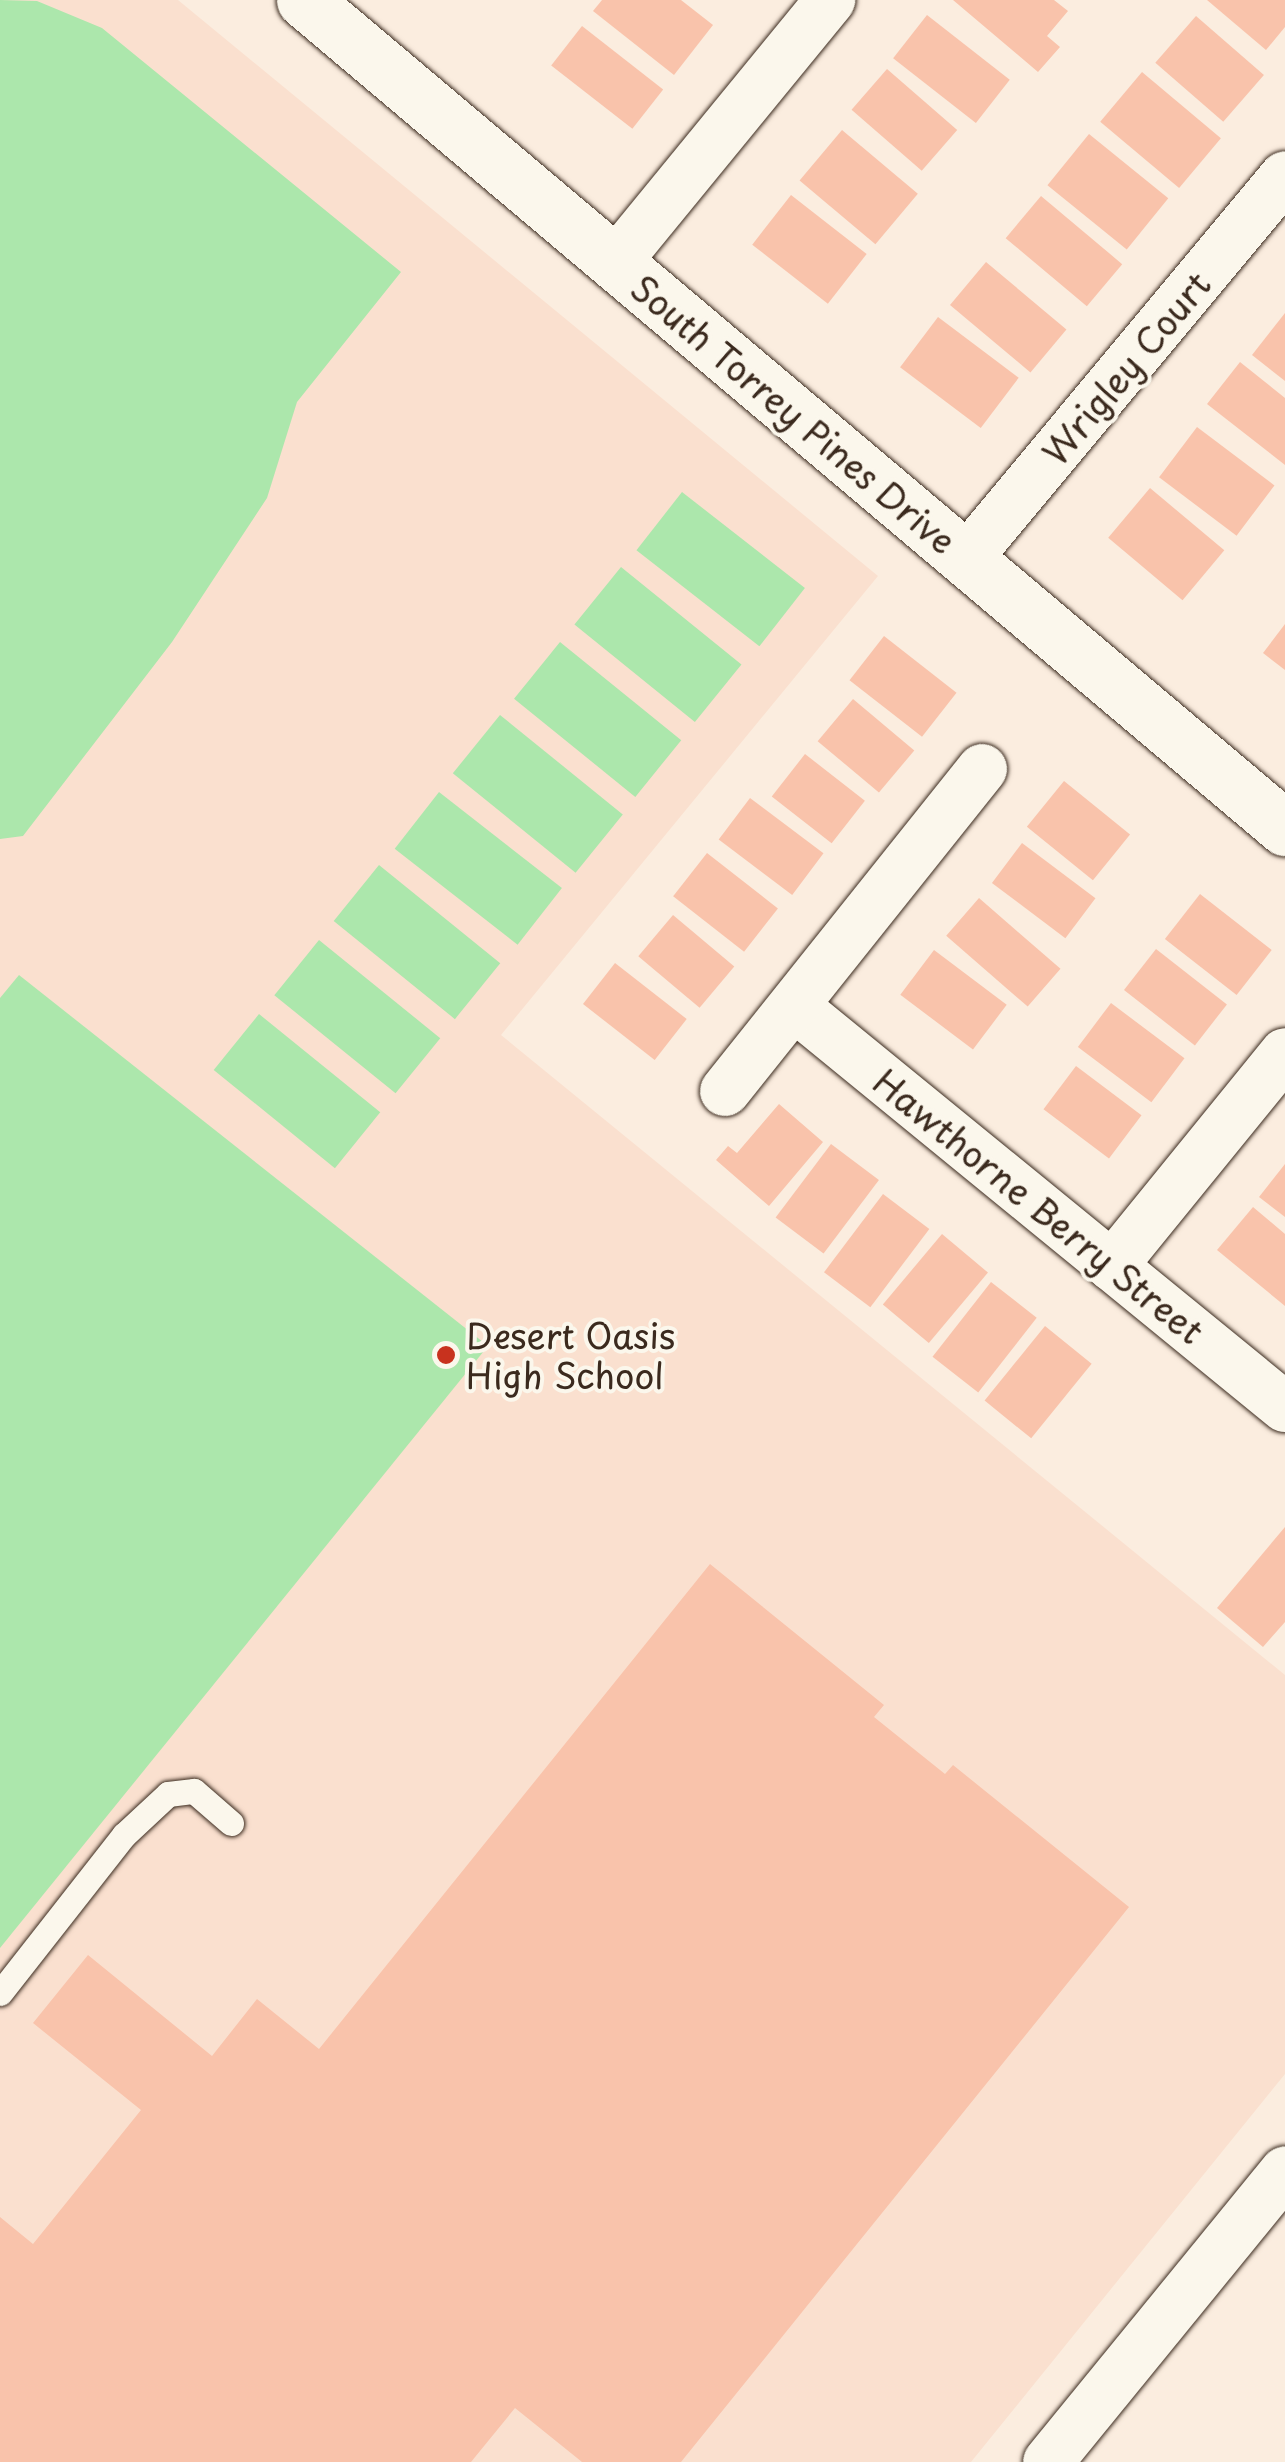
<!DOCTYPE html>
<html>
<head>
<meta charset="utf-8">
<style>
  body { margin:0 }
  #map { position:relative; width:1285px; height:2462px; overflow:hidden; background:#fbeddf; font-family:"Playpen Sans",sans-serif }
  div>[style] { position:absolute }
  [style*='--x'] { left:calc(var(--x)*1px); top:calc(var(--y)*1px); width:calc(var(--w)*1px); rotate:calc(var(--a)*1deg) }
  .built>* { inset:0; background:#fae0cf }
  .green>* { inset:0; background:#ace7ac; transform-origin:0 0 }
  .building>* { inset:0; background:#f9c3ab; transform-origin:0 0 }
  .roads { filter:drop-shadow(0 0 2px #3b2a1e) drop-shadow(0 0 2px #3b2a1e) }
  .lane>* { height:25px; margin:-12.5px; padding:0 12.5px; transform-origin:12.5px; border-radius:12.5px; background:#fbf7ec }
  .street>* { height:50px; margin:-25px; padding:0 25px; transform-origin:25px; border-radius:25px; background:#fbf7ec }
  .secondary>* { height:55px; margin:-27.5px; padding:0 27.5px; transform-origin:27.5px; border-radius:27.5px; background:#fbf7ec }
  .dots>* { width:28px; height:28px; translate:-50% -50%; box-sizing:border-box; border:5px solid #fbf7ec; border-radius:50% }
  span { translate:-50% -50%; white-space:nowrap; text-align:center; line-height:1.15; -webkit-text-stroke:8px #fbf7ec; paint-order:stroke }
  .street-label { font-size:35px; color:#3b2a1e }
  .poi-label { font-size:35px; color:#3b2a1e }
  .left { translate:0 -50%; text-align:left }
</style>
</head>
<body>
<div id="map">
  <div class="built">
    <i style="clip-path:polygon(0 0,178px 0,878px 576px,501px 1035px,1285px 1675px,1285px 2074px,971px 2462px,0 2462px)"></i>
  </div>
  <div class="green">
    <i style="clip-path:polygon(0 0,37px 1px,102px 28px,401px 272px,297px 402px,267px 498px,172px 642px,23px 836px,0 839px)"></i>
    <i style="left:682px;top:492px;width:156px;height:74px;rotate:38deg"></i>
    <i style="left:621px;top:567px;width:155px;height:74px;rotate:39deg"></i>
    <i style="left:560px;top:642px;width:156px;height:73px;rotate:39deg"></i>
    <i style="left:500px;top:715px;width:158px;height:75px;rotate:39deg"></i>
    <i style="left:439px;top:792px;width:156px;height:72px;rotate:38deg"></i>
    <i style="left:379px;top:865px;width:156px;height:72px;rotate:39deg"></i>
    <i style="left:319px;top:940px;width:156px;height:71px;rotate:39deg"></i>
    <i style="clip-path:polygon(19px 975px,488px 1346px,0 1948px,0 998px)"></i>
    <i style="left:259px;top:1014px;width:156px;height:72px;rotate:39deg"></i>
  </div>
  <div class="building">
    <i style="clip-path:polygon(602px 0,681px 0,713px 25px,674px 75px,593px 11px)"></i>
    <i style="clip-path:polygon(953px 0,1054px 0,1068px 11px,1047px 36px,1060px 47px,1038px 72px)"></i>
    <i style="clip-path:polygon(1207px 0,1285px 0,1285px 27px,1266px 50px)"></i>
    <i style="left:927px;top:15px;width:105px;height:55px;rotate:38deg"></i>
    <i style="left:1196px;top:16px;width:90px;height:62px;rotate:41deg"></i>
    <i style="left:582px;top:26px;width:103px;height:50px;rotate:38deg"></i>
    <i style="left:887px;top:69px;width:93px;height:54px;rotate:41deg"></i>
    <i style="left:1142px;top:72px;width:103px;height:65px;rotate:40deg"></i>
    <i style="left:842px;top:130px;width:99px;height:66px;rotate:40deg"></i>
    <i style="left:1089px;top:134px;width:102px;height:66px;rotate:39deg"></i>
    <i style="left:791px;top:195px;width:96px;height:63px;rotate:38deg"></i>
    <i style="left:1041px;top:196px;width:106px;height:55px;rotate:40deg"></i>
    <i style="left:986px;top:262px;width:105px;height:56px;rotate:40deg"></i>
    <i style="clip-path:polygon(1285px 313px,1285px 381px,1252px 355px)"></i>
    <i style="left:938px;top:317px;width:101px;height:63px;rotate:37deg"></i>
    <i style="clip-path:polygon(1240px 362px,1285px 398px,1285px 465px,1207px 404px)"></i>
    <i style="left:1197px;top:427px;width:97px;height:63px;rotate:37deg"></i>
    <i style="left:1150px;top:488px;width:97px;height:65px;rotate:40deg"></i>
    <i style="clip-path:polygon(1285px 624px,1285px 670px,1263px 653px)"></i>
    <i style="left:884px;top:636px;width:92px;height:56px;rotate:38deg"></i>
    <i style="left:853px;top:699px;width:80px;height:55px;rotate:40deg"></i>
    <i style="left:805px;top:754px;width:76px;height:54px;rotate:38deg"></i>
    <i style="left:1064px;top:781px;width:85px;height:59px;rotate:39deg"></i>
    <i style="left:750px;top:798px;width:92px;height:52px;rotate:37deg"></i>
    <i style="left:1022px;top:843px;width:92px;height:50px;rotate:37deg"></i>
    <i style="left:707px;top:853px;width:90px;height:55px;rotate:38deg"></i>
    <i style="left:1200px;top:894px;width:91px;height:57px;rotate:38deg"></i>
    <i style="left:979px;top:898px;width:108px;height:50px;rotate:41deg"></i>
    <i style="left:673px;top:915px;width:80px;height:54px;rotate:40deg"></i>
    <i style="left:1156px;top:949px;width:90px;height:52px;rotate:38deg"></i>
    <i style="left:934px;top:950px;width:91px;height:56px;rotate:37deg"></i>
    <i style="left:615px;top:963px;width:91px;height:52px;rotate:38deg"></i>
    <i style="left:1111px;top:1003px;width:92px;height:55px;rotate:37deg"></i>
    <i style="left:1076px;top:1066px;width:82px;height:54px;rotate:37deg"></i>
    <i style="clip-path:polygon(779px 1104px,823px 1142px,769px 1206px,716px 1160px,728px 1146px,737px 1153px)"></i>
    <i style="left:831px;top:1144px;width:60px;height:92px;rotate:37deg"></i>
    <i style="clip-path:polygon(1285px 1164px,1285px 1217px,1259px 1197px)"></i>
    <i style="left:883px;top:1194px;width:58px;height:98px;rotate:37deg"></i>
    <i style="clip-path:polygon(1253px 1207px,1285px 1234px,1285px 1306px,1217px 1250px)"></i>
    <i style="left:942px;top:1234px;width:60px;height:92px;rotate:40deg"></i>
    <i style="left:991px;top:1282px;width:58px;height:95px;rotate:38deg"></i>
    <i style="left:1045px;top:1326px;width:60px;height:96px;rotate:39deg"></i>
    <i style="clip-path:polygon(1285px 1527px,1285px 1622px,1263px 1647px,1217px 1608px)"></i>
    <i style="clip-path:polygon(710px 1564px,884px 1705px,874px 1717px,945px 1774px,953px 1765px,1129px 1907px,681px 2462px,582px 2462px,515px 2408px,471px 2462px,0 2462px,0 2217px,33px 2244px,141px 2110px,33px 2023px,88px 1955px,212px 2056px,257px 1999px,319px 2049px)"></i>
  </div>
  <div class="roads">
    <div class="lane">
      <i style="--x:0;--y:1993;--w:201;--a:-51.9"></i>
      <i style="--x:124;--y:1835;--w:60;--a:-43"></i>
      <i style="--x:168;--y:1794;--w:26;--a:-7"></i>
      <i style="--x:194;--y:1791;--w:49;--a:40.9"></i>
    </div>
    <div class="street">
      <i style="--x:615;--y:263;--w:340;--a:-50.7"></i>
      <i style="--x:966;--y:559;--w:498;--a:-50.2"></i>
      <i style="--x:794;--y:1006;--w:634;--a:39.24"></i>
      <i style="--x:725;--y:1091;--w:412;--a:-51.4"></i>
      <i style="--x:1112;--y:1266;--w:274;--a:-50.9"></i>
      <i style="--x:1048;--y:2462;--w:375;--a:-50.8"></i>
    </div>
    <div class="secondary">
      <i style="--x:304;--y:0;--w:1284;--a:40.17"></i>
    </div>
  </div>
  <div class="dots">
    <i style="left:446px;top:1355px;background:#c8321e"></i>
  </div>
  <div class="street-label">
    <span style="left:1126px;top:368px;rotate:-50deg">Wrigley Court</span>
    <span style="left:794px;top:414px;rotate:40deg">South Torrey Pines Drive</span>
    <span style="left:1039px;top:1206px;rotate:39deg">Hawthorne Berry Street</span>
  </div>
  <div class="poi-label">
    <span class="left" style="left:466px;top:1355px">Desert Oasis<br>High School</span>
  </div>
</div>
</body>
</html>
